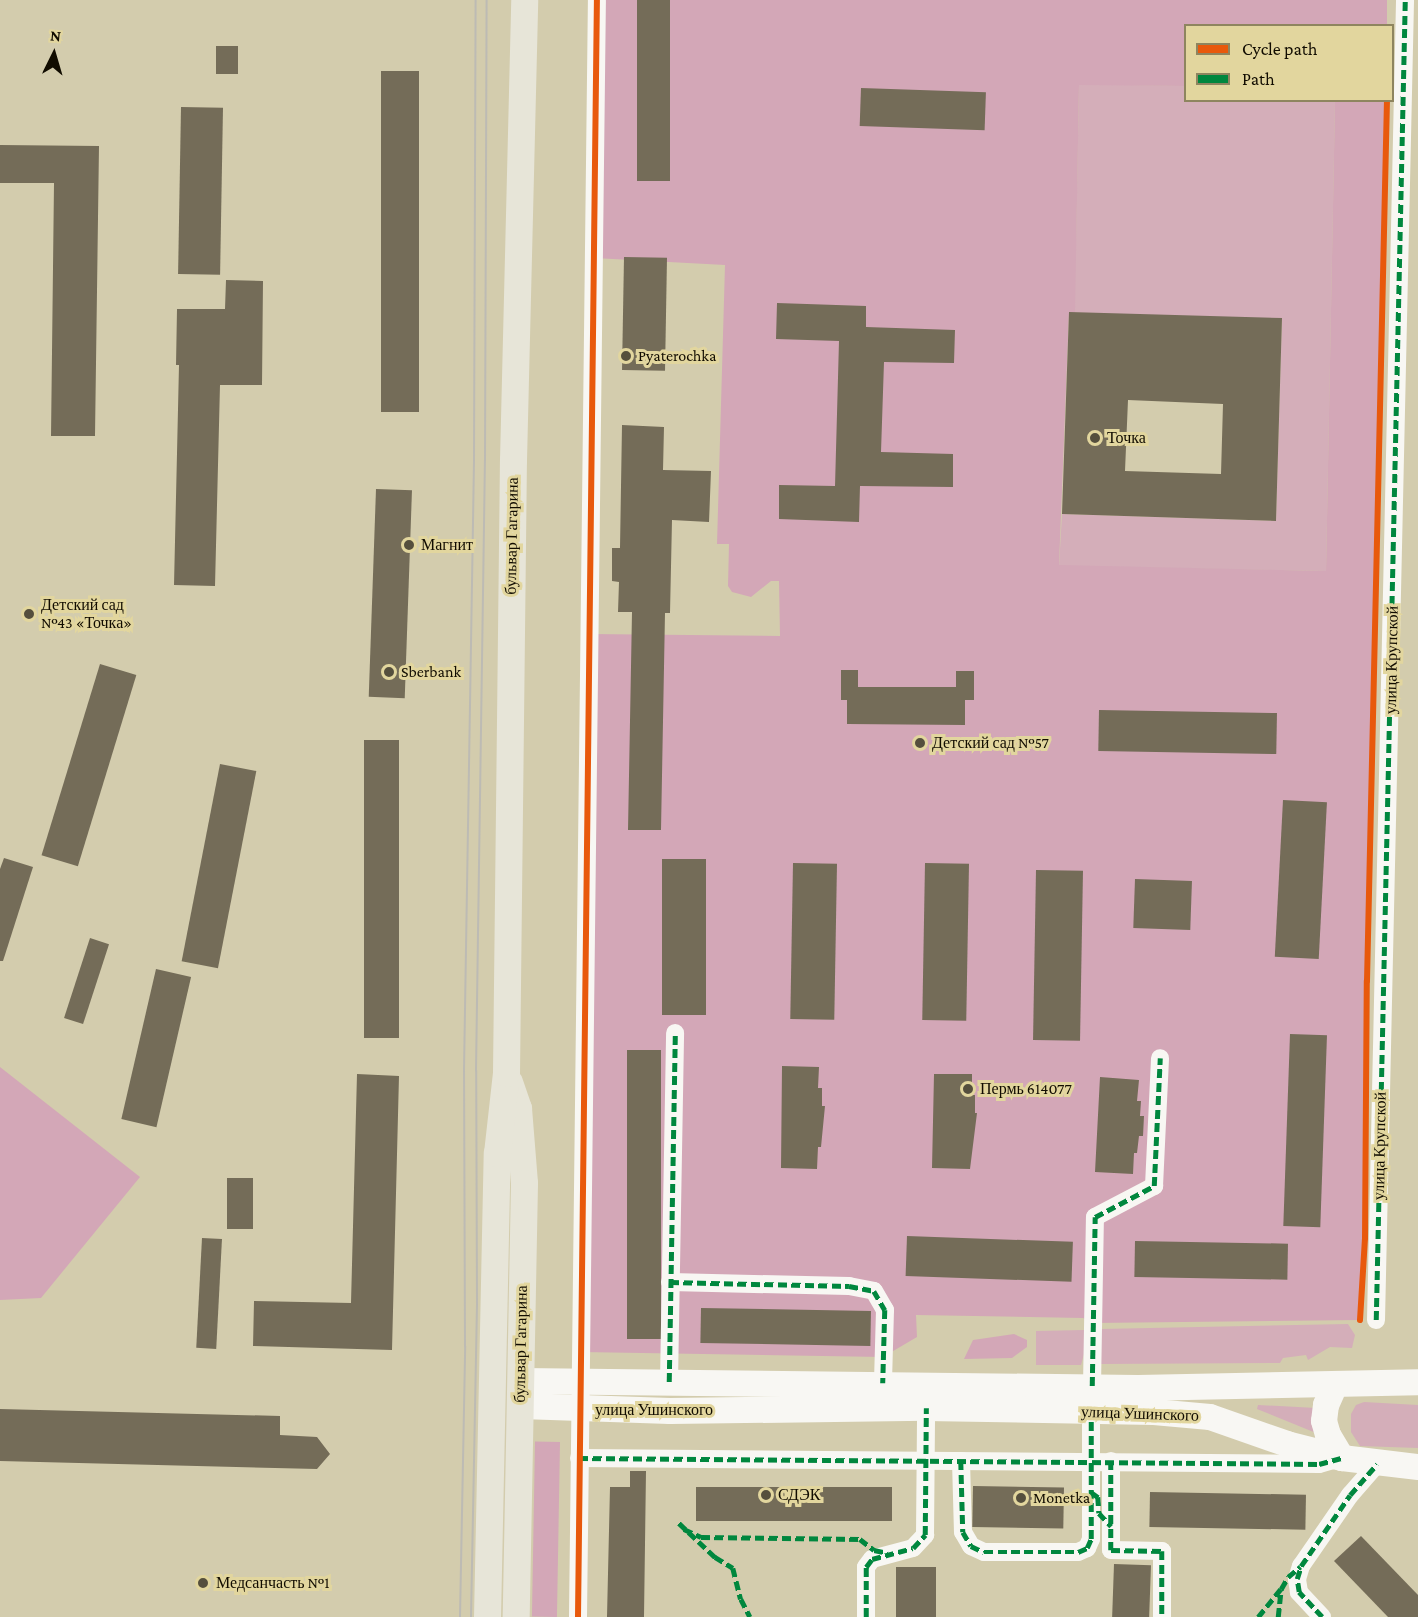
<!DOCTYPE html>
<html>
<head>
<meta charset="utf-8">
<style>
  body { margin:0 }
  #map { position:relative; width:1418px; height:1617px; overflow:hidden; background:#d3ccad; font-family:"Crimson Pro",serif }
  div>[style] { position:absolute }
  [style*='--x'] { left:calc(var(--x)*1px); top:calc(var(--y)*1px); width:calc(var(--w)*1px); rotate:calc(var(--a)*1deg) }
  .green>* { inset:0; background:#d4aeb9 }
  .forest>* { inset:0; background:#d3a7b7; transform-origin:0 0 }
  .building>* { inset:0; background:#746c58; transform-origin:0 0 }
  .street>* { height:18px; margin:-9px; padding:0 9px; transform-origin:9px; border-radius:9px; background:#f8f7f3 }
  .secondary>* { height:26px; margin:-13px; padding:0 13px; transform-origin:13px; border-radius:13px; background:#f8f7f3 }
  .primary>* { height:27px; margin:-13.5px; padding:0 13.5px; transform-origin:13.5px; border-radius:13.5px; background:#e7e5d8 }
  .tram>* { height:1.5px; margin:-0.75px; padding:0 0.75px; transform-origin:0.75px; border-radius:0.75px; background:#bdbbb4 }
  .quiet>* { height:4.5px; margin-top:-2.25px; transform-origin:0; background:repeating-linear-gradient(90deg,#00873e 0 9px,transparent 0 13.5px) }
  .cycleway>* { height:6px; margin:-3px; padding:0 3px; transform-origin:3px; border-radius:3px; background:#e8590c }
  .dots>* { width:16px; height:16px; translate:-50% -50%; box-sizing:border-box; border:3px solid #e2d69e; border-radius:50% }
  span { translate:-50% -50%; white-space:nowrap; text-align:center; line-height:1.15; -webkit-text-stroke:6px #e2d69e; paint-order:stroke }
  .poi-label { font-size:16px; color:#110c00 }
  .left { translate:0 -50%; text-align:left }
  .street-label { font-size:16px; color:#110c00 }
  .legend { position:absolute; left:1184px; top:24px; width:210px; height:78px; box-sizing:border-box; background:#e2d69e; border:2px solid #8e855f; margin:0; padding:8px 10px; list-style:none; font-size:18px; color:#110c00 }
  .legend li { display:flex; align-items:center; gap:12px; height:30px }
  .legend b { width:30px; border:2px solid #8e855f }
  .north { position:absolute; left:24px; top:24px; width:60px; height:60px; -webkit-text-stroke:4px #e2d69e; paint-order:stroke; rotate:5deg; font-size:16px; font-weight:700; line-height:24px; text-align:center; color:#110c00 }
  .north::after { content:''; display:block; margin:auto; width:21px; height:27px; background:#110c00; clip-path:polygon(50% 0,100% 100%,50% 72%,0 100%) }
</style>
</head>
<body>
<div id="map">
  <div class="green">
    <i style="clip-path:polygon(1079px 84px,1185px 86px,1186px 100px,1335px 101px,1326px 571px,1059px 566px,1062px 514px,1276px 521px,1282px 319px,1075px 313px,1020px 240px,1076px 240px)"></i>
    <i style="clip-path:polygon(1348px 1324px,1355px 1335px,1352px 1348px,1330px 1347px,1308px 1360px,1306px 1355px,1283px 1358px,1280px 1363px,1101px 1364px,1101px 1329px)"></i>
    <i style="clip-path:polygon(1084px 1330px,1084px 1354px,1081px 1365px,1036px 1365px,1036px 1331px)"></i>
    <i style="clip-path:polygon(1364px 1402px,1418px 1405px,1418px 1448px,1360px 1446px,1351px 1432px,1351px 1414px,1356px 1405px)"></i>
    <i style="clip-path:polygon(1258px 1405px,1316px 1408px,1316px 1433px,1257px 1409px)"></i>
  </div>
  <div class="forest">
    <i style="clip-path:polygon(597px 0,1387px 0,1387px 25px,1186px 26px,1185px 86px,1079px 85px,1075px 313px,1069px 313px,1059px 565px,1326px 571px,1335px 101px,1387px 101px,1367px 981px,1365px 1238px,1360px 1320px,1094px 1323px,1083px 1318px,916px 1315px,917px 1337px,883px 1357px,581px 1352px,589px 634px,780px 636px,779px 581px,771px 581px,751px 597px,732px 592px,728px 586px,729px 544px,717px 544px,725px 265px,594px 258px)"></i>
    <i style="clip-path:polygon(0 1067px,140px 1177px,41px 1298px,0 1300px)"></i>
    <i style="clip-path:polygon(1014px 1334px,1027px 1340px,1027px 1347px,1012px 1358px,964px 1359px,973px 1340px)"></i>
    <i style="left:560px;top:1442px;width:175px;height:25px;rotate:91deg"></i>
  </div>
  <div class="building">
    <i style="left:637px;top:0;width:33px;height:181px"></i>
    <i style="left:216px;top:46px;width:22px;height:28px"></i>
    <i style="left:381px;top:71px;width:38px;height:341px"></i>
    <i style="left:861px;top:88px;width:125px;height:38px;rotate:2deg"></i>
    <i style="left:181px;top:107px;width:42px;height:167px;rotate:1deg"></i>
    <i style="clip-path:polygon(0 145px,99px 146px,95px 436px,51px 436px,54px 183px,0 183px)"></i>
    <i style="left:624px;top:257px;width:43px;height:113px;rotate:1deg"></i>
    <i style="clip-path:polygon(226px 280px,263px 281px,262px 385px,220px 385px,215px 586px,174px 585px,179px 365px,176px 365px,177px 309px,225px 309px)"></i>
    <i style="clip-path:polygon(777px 303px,866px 306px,866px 327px,955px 330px,954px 363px,884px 362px,881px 452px,953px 454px,953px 487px,860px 486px,859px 522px,779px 519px,779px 485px,835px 486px,839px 341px,776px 339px)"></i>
    <i style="clip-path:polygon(evenodd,1069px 312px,1282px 318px,1276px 521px,1062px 514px,1069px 312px,1128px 400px,1223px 404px,1221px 474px,1125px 471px,1128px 400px)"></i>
    <i style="clip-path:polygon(622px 425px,664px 427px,663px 470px,711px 471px,709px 522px,672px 520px,670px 613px,665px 613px,661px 830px,628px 830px,632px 612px,618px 612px,619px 582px,612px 581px,612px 548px,620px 548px)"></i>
    <i style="left:376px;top:489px;width:36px;height:208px;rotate:2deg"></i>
    <i style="left:100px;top:664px;width:38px;height:200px;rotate:17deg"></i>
    <i style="clip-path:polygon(841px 670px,858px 670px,858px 687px,956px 687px,956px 671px,974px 671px,974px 700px,965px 700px,965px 725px,847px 724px,847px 700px,841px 700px)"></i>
    <i style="left:1099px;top:710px;width:178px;height:41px;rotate:1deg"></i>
    <i style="left:364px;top:740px;width:35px;height:298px"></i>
    <i style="left:220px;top:764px;width:37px;height:201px;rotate:11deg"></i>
    <i style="left:1283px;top:800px;width:44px;height:157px;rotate:3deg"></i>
    <i style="clip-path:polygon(4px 858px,33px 867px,3px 961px,0 961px,0 869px)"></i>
    <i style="left:662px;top:859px;width:44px;height:156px"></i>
    <i style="left:793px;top:863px;width:44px;height:156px;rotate:1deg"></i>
    <i style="left:925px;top:863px;width:44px;height:157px;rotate:1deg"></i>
    <i style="left:1036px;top:870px;width:47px;height:170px;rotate:1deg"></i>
    <i style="left:1135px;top:879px;width:57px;height:49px;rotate:2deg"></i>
    <i style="left:90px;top:938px;width:20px;height:84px;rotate:18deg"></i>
    <i style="left:156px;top:969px;width:36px;height:154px;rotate:13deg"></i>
    <i style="left:1290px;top:1034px;width:37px;height:192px;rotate:2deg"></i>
    <i style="left:627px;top:1050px;width:34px;height:289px"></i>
    <i style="clip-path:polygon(782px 1066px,819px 1067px,818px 1088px,822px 1088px,822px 1106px,825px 1106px,821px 1147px,818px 1147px,817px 1169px,781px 1168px)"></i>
    <i style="clip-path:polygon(357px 1074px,399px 1076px,392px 1350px,253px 1346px,254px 1301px,351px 1303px)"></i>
    <i style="clip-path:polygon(934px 1074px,972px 1074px,972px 1095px,975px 1095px,975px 1113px,977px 1113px,970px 1169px,932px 1168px)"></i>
    <i style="clip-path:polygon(1100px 1077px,1139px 1080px,1137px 1101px,1141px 1101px,1140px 1116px,1144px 1116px,1143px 1136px,1139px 1136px,1137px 1153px,1134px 1153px,1133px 1174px,1095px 1172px)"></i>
    <i style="left:227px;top:1178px;width:26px;height:51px"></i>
    <i style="left:907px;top:1236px;width:166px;height:40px;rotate:2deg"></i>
    <i style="left:202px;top:1238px;width:20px;height:110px;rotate:3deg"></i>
    <i style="left:1135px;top:1241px;width:153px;height:36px;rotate:1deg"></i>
    <i style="left:701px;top:1308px;width:170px;height:35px;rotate:1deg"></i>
    <i style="clip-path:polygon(0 1409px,280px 1416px,280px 1435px,317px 1437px,330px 1454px,317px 1469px,0 1461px)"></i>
    <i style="clip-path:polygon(630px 1471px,646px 1471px,644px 1617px,607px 1617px,610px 1487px,630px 1487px)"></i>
    <i style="left:973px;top:1486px;width:91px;height:41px;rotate:1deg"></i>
    <i style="left:696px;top:1487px;width:196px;height:34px"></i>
    <i style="left:1150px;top:1492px;width:156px;height:35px;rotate:1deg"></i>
    <i style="clip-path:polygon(1361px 1536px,1418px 1595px,1418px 1617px,1388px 1617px,1334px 1561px)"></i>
    <i style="left:1114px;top:1564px;width:37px;height:53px;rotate:2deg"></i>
    <i style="left:896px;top:1567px;width:40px;height:50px"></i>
  </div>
  <div class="street">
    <i style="--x:670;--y:1282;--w:179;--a:1.3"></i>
    <i style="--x:849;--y:1286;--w:25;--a:11"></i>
    <i style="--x:874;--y:1291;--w:22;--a:60"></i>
    <i style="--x:885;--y:1310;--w:73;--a:91.6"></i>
    <i style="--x:1376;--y:1320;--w:1320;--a:-88.74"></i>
    <i style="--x:669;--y:1382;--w:349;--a:-89"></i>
    <i style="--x:1092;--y:1386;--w:169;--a:-89"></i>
    <i style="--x:1095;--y:1217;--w:67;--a:-27.7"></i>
    <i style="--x:1154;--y:1186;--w:128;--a:-87.3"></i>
    <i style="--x:579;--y:1458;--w:740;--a:0.46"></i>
    <i style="--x:1319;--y:1464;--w:18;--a:-16"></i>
    <i style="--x:961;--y:1461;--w:71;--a:88.4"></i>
    <i style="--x:963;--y:1532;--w:16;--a:60"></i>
    <i style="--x:971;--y:1546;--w:14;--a:25"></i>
    <i style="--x:984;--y:1552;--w:94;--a:0"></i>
    <i style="--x:1078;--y:1552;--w:10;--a:-24"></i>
    <i style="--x:1087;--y:1548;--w:10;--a:-66"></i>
    <i style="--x:1091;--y:1539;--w:128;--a:-90"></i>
    <i style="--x:1111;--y:1461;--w:89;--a:90"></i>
    <i style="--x:1111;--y:1550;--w:51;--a:1.1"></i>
    <i style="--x:1162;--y:1551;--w:66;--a:90"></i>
    <i style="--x:578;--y:1617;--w:1617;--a:-89.33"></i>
    <i style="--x:866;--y:1617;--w:50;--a:-90"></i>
    <i style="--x:866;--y:1567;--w:10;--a:-53"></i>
    <i style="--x:872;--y:1559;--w:42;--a:-15"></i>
    <i style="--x:913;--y:1548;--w:18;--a:-47"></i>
    <i style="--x:925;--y:1535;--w:127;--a:-89.5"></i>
    <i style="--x:1322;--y:1617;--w:34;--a:-133"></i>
    <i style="--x:1299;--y:1592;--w:13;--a:-99"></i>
    <i style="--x:1297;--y:1579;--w:14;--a:-73"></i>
    <i style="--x:1301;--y:1566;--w:86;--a:-55.4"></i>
    <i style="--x:1350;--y:1495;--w:41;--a:-48.9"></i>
  </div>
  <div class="secondary">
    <i style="--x:521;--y:1381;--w:617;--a:0.65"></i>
    <i style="--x:1138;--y:1388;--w:280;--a:-1.2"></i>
    <i style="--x:1335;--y:1385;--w:22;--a:114"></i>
    <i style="--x:1326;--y:1405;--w:16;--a:97"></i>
    <i style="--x:1324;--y:1421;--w:15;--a:74"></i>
    <i style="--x:1328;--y:1435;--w:27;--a:59"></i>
    <i style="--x:521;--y:1406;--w:149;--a:1.9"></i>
    <i style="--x:670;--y:1411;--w:256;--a:-0.7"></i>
    <i style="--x:926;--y:1408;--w:228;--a:1"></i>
    <i style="--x:1154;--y:1412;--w:56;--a:5.1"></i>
    <i style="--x:1210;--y:1417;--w:82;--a:19.3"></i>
    <i style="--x:1287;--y:1444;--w:57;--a:14.3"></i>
    <i style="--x:1342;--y:1458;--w:77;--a:6.8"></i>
  </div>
  <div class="primary">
    <i style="--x:509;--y:1082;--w:28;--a:71"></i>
    <i style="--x:518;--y:1108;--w:75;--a:85.4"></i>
    <i style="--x:524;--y:1183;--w:434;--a:91.1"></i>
    <i style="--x:487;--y:1617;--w:464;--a:-88.8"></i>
    <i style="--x:497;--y:1153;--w:81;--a:-83.6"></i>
    <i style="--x:506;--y:1073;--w:613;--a:-89.35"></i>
    <i style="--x:513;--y:460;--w:460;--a:-88.6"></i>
  </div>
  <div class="tram">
    <i style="--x:460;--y:1617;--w:270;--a:-88.9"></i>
    <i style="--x:465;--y:1347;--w:276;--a:-90.2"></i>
    <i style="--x:464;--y:1071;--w:611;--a:-89.06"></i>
    <i style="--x:474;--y:460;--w:460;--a:-89.8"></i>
    <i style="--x:471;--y:1617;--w:313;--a:-88.9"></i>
    <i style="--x:477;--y:1304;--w:233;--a:-90.2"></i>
    <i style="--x:476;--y:1071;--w:611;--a:-89.16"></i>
    <i style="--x:485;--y:460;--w:460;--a:-89.8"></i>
  </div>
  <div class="quiet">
    <i style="--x:670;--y:1282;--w:179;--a:1.3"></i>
    <i style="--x:849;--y:1286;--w:25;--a:11"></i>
    <i style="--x:874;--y:1291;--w:22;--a:60"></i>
    <i style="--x:885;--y:1310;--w:73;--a:91.6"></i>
    <i style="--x:1376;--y:1320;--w:1320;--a:-88.74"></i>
    <i style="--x:669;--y:1382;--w:349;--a:-89"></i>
    <i style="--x:1092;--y:1386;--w:169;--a:-89"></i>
    <i style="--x:1095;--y:1217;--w:67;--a:-27.7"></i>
    <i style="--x:1154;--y:1186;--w:128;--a:-87.3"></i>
    <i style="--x:579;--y:1458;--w:740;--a:0.46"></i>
    <i style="--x:1319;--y:1464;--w:24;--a:-15"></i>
    <i style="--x:961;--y:1461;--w:71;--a:88.4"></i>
    <i style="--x:963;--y:1532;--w:16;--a:60"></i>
    <i style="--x:971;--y:1546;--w:14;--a:25"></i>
    <i style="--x:984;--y:1552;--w:94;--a:0"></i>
    <i style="--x:1078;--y:1552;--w:10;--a:-24"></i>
    <i style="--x:1087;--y:1548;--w:10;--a:-66"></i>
    <i style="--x:1091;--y:1539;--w:128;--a:-90"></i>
    <i style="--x:1111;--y:1461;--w:89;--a:90"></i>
    <i style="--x:1111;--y:1550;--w:51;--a:1.1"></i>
    <i style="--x:1162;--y:1551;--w:66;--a:90"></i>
    <i style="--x:1091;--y:1492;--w:9;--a:36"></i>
    <i style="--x:1098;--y:1497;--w:16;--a:86"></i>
    <i style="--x:1099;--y:1513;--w:18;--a:47"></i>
    <i style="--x:679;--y:1523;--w:50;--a:43.4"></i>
    <i style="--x:715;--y:1557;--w:21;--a:31"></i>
    <i style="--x:733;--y:1568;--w:32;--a:76"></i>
    <i style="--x:741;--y:1599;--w:20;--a:63"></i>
    <i style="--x:684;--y:1529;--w:19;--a:25"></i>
    <i style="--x:701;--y:1537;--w:159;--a:0.7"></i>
    <i style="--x:860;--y:1539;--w:18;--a:38"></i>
    <i style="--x:874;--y:1550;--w:14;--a:12"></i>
    <i style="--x:866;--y:1617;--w:50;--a:-90"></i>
    <i style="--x:866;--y:1567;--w:10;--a:-53"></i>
    <i style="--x:872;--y:1559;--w:42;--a:-15"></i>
    <i style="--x:913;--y:1548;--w:18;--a:-47"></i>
    <i style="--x:925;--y:1535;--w:127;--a:-89.5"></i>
    <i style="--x:1258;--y:1617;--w:36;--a:-51"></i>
    <i style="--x:1278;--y:1617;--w:28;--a:-84"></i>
    <i style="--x:1281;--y:1589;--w:14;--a:-60"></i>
    <i style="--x:1288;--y:1577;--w:16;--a:-40"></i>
    <i style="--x:1322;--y:1617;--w:34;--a:-133"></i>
    <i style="--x:1299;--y:1592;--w:13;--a:-99"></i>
    <i style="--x:1297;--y:1579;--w:14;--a:-73"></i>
    <i style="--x:1301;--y:1566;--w:86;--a:-55.4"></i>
    <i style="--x:1350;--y:1495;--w:41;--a:-48.9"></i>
  </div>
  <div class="cycleway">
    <i style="--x:1360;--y:1320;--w:82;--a:-86.5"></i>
    <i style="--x:1365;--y:1238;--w:257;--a:-89.6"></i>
    <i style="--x:1367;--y:981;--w:881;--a:-88.7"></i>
    <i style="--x:578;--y:1617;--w:1617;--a:-89.33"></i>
  </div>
  <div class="dots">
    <i style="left:626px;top:356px;background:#554f3d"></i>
    <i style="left:1095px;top:438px;background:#554f3d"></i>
    <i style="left:409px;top:545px;background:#554f3d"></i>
    <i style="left:29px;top:614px;background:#554f3d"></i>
    <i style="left:389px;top:672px;background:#554f3d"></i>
    <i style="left:920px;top:743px;background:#554f3d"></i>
    <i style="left:968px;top:1089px;background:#554f3d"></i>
    <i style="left:766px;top:1495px;background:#554f3d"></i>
    <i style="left:1021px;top:1498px;background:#554f3d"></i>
    <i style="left:203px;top:1583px;background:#554f3d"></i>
  </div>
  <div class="poi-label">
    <span class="left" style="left:638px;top:356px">Pyaterochka</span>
    <span class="left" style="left:1107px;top:438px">Точка</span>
    <span class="left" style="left:421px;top:545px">Магнит</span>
    <span class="left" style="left:41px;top:614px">Детский сад<br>№43 «Точка»</span>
    <span class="left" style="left:401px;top:672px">Sberbank</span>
    <span class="left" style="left:932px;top:743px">Детский сад №57</span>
    <span class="left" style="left:980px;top:1089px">Пермь 614077</span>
    <span class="left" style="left:778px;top:1495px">СДЭК</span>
    <span class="left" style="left:1033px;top:1498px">Monetka</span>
    <span class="left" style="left:216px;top:1583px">Медсанчасть №1</span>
  </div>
  <div class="street-label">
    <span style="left:512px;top:536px;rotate:-89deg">бульвар Гагарина</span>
    <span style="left:1392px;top:660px;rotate:-89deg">улица Крупской</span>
    <span style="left:1380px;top:1146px;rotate:-89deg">улица Крупской</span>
    <span style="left:521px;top:1344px;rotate:-89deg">бульвар Гагарина</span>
    <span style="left:654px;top:1410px">улица Ушинского</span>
    <span style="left:1140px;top:1414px;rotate:2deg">улица Ушинского</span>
  </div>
  <ul class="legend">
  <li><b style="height:8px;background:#e8590c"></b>Cycle path</li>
  <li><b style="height:8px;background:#00873e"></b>Path</li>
  </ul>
  <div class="north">N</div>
</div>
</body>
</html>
